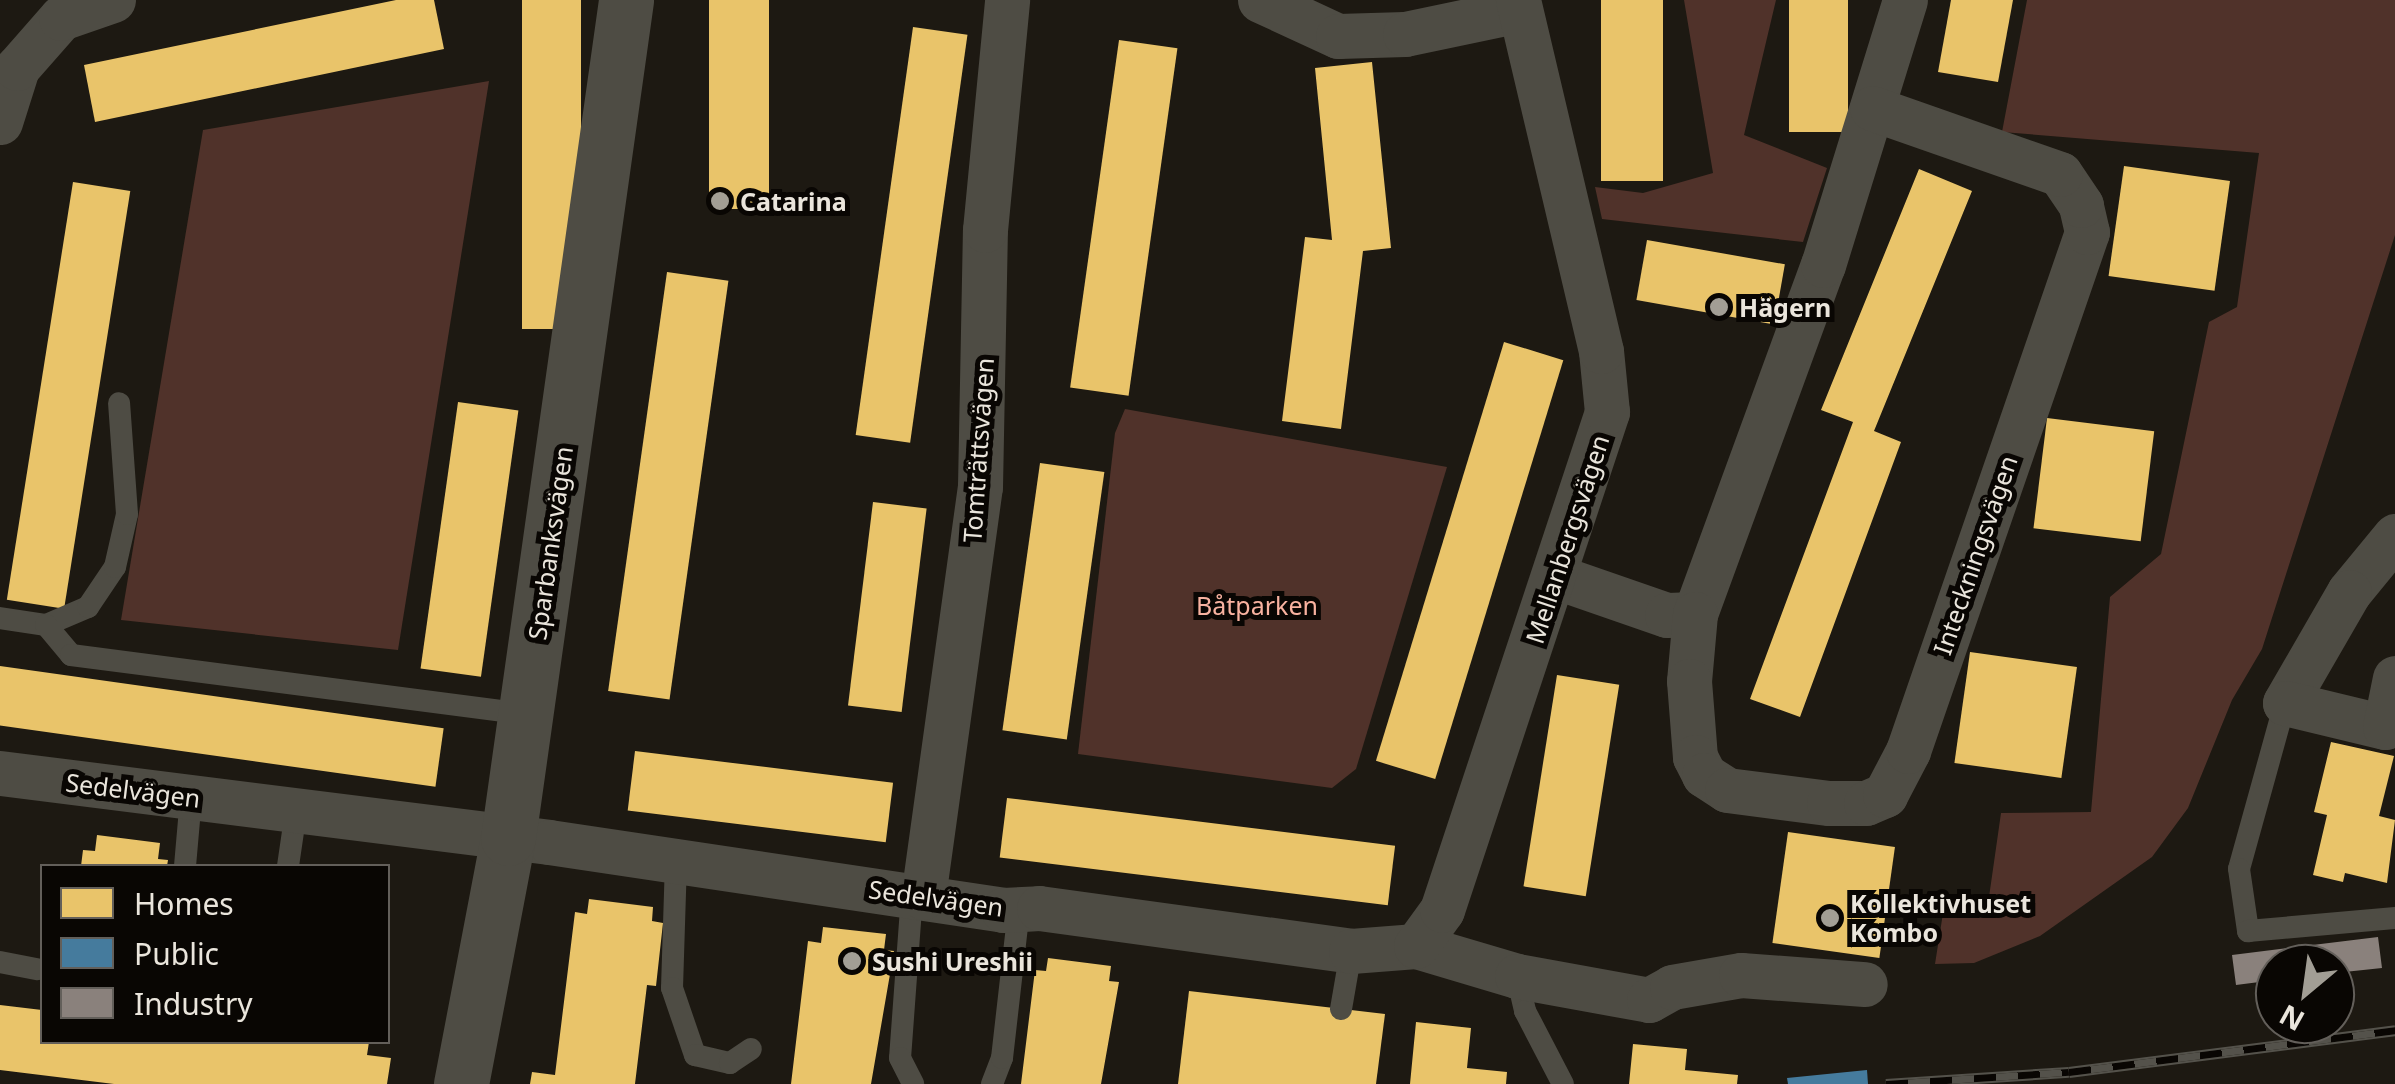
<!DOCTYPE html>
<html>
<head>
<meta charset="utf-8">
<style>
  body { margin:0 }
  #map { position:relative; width:2395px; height:1084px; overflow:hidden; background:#1d1912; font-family:"Noto Sans",sans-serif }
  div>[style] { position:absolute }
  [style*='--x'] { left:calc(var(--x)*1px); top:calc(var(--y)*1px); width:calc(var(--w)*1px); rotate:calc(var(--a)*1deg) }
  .green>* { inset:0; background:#50322a }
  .homes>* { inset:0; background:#e9c46a; transform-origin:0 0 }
  .public>* { inset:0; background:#457b9d }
  .industry>* { inset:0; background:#8a817c }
  .service>* { height:22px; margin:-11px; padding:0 11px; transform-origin:11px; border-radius:11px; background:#4e4c44 }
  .minor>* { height:45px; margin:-22.5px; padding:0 22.5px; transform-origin:22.5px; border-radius:22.5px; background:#4e4c44 }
  .tertiary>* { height:55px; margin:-27.5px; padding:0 27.5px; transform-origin:27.5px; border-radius:27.5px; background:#4e4c44 }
  .rail>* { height:11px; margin-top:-5.5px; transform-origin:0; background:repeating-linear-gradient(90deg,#090603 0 22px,#54524b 0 44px); box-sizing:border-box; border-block:2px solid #54524b }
  .dots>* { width:28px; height:28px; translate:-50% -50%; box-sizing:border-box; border:5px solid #090603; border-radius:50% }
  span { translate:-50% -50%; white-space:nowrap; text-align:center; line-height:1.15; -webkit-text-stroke:10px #090603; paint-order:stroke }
  .poi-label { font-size:25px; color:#eae5dc; font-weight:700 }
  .left { translate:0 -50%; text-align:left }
  .street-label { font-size:25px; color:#eae5dc }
  .park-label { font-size:25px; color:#f8b2a0 }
  .legend { position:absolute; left:40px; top:864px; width:350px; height:180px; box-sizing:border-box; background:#090603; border:2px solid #635f5a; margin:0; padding:12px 18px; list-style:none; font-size:30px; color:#eae5dc }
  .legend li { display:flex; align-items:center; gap:20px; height:50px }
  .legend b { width:50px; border:2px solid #635f5a }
  .north { position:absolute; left:2255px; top:944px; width:100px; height:100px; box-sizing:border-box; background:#090603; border:2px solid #635f5a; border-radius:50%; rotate:209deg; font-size:28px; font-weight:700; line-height:40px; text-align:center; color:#eae5dc }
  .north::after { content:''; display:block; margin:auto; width:35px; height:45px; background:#a29e95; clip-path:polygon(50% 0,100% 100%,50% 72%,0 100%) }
</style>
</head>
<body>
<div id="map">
  <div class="green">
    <i style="clip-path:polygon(1684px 0,1776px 0,1744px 135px,1827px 168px,1803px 242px,1602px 219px,1595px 187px,1643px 193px,1713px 173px)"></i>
    <i style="clip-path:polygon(2027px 0,2395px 0,2395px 235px,2262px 649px,2232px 700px,2188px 808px,2152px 857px,2040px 936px,1974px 963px,1935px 964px,1946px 894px,1988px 904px,2001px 813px,2091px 812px,2110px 597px,2161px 554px,2209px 322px,2237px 307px,2259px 153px,2002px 132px)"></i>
    <i style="clip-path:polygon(489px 81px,398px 650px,121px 620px,203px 130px)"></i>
    <i style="clip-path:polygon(1125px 409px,1447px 467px,1356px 769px,1332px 788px,1078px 754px,1115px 433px)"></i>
  </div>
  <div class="homes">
    <i style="clip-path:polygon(396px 0,434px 0,444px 49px,95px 122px,84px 65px)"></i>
    <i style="left:522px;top:0;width:59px;height:329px"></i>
    <i style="left:709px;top:0;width:60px;height:209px"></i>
    <i style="left:1601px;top:0;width:62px;height:181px"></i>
    <i style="left:1789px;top:0;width:59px;height:132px"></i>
    <i style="clip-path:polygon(1951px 0,2013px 0,1998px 82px,1938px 72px)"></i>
    <i style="left:913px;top:27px;width:55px;height:412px;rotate:8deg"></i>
    <i style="left:1119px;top:40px;width:59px;height:351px;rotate:8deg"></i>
    <i style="clip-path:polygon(1372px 62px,1391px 248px,1363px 251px,1341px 429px,1282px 421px,1305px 237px,1332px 240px,1315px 68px)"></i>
    <i style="left:2124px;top:166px;width:107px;height:111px;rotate:8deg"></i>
    <i style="clip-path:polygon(1919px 169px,1972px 191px,1874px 431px,1901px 442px,1800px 717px,1750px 699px,1853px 422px,1821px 410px)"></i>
    <i style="left:73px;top:182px;width:58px;height:423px;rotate:9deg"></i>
    <i style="left:1647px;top:240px;width:140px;height:61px;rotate:10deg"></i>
    <i style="left:667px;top:272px;width:62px;height:423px;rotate:8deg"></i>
    <i style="left:1504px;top:342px;width:62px;height:438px;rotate:17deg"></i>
    <i style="left:458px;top:402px;width:61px;height:269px;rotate:8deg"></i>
    <i style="left:2047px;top:418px;width:108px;height:111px;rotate:7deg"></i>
    <i style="left:1040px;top:463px;width:65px;height:270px;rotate:8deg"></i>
    <i style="left:873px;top:502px;width:54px;height:205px;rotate:7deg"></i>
    <i style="left:1970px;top:652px;width:108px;height:112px;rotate:8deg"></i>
    <i style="left:0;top:666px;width:448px;height:59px;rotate:8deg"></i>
    <i style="left:1557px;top:675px;width:63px;height:214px;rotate:9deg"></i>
    <i style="clip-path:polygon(2331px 742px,2394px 756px,2379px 816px,2395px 820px,2387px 883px,2345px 873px,2343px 882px,2313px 875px,2327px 815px,2314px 812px)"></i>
    <i style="left:635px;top:751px;width:260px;height:60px;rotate:7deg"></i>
    <i style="left:1007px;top:798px;width:391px;height:60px;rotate:7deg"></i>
    <i style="left:1788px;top:832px;width:108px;height:112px;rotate:8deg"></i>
    <i style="clip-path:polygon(97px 835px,160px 843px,158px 859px,168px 860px,167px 866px,81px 866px,83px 850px,95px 851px)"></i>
    <i style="clip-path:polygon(589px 899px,653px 907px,652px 921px,663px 923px,656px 986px,647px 985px,635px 1084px,530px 1084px,532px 1072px,555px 1075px,575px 912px,587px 914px)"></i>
    <i style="clip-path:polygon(823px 927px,886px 934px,884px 950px,894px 951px,871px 1084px,791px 1084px,808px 941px,821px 943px)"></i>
    <i style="clip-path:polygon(1048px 958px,1111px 966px,1109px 981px,1119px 982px,1101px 1084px,1021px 1084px,1035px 970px,1046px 971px)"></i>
    <i style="clip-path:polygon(1189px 991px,1385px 1014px,1376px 1084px,1178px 1084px)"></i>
    <i style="clip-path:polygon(0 1005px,42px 1010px,42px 1042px,369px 1042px,367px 1055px,391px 1058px,387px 1084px,114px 1084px,0 1070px)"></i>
    <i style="clip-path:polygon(1416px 1022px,1471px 1028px,1467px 1068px,1507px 1072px,1506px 1084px,1410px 1084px)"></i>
    <i style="clip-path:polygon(1633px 1044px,1687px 1049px,1685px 1070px,1738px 1075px,1737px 1084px,1629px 1084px)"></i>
  </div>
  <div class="public">
    <i style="clip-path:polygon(1867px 1070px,1868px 1084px,1788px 1084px,1787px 1078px)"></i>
  </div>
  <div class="industry">
    <i style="clip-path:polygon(2378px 937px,2382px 968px,2335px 973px,2335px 964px,2275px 964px,2275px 980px,2236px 985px,2232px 955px)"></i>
  </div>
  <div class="service">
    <i style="--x:0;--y:618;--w:47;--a:8.7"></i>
    <i style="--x:46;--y:625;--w:46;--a:-23.2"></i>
    <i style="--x:88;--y:607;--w:48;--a:-56"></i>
    <i style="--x:115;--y:567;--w:54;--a:-77.2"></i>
    <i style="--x:127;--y:514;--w:111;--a:-94.1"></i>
    <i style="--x:46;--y:625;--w:39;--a:50"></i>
    <i style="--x:71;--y:655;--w:458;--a:7.4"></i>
    <i style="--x:2285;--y:703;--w:172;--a:105.5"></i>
    <i style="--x:2239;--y:869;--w:63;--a:81.7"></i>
    <i style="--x:2248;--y:931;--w:148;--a:-5.1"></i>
    <i style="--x:676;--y:861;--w:127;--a:91.8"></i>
    <i style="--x:672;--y:988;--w:71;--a:71.1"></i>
    <i style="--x:695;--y:1055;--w:36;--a:13"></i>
    <i style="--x:730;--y:1063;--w:25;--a:-34"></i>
    <i style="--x:185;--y:866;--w:69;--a:-85"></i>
    <i style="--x:288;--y:866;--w:56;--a:-81.7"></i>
    <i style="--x:912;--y:895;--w:163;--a:94.2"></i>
    <i style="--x:900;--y:1058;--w:29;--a:63"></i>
    <i style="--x:0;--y:962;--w:38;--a:11"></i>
    <i style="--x:1517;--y:976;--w:36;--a:77"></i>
    <i style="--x:1525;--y:1011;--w:82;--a:62.5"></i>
    <i style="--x:1341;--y:1009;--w:59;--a:-80.2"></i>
    <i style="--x:992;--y:1084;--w:28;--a:-69"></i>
    <i style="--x:1002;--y:1058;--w:150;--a:-83.5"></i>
  </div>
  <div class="minor">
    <i style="--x:1260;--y:0;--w:86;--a:24.8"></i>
    <i style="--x:1338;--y:36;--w:67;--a:-1.7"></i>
    <i style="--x:1405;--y:34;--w:117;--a:-11.8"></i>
    <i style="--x:0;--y:122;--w:57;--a:-72.5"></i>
    <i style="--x:17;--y:68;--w:67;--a:-48.7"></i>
    <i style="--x:61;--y:18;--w:55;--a:-19.1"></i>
    <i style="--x:2395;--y:536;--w:72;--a:129.4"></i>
    <i style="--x:2349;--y:592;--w:128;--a:120"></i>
    <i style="--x:2285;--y:703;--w:103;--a:13.5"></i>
    <i style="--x:2385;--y:727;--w:50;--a:-78.5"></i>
    <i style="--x:1557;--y:577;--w:116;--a:19.1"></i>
    <i style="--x:1667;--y:615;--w:28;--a:-2"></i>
    <i style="--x:1695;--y:614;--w:372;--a:-69.9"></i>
    <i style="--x:1823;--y:265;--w:277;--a:-72.8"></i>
    <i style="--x:1695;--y:614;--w:67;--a:95.1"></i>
    <i style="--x:1689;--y:681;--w:76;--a:85.5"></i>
    <i style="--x:1695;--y:757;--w:20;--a:63"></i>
    <i style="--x:1704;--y:775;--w:27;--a:33"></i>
    <i style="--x:1727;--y:790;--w:103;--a:7.3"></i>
    <i style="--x:1829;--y:803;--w:37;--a:0"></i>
    <i style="--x:1866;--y:803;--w:21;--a:-23"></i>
    <i style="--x:1885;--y:795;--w:50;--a:-62.4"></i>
    <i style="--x:1908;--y:751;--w:549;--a:-70.97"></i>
    <i style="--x:2087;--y:232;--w:28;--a:-103"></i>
    <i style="--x:2081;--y:205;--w:37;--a:-124"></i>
    <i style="--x:2060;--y:174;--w:199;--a:-160.7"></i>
    <i style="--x:0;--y:773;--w:553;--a:7.16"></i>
    <i style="--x:549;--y:842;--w:459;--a:8.5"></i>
    <i style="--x:1003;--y:910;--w:36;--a:-3"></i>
    <i style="--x:1039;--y:908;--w:315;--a:7.8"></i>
    <i style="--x:1351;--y:951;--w:65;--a:-4.4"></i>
    <i style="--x:1416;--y:946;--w:105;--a:16.5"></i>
    <i style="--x:1517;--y:976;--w:134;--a:10.3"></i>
    <i style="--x:1649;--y:1000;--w:26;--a:-29"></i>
    <i style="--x:1672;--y:987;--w:70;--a:-9.9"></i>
    <i style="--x:1741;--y:975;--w:124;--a:4.2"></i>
    <i style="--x:923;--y:897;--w:414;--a:-82.1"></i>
    <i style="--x:980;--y:487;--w:257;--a:-88.9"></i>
    <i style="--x:985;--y:230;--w:231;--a:-84.5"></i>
    <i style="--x:1416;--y:946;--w:44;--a:-54.2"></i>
    <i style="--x:1442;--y:910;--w:525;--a:-71.67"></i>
    <i style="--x:1607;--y:412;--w:61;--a:-95.6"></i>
    <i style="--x:1601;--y:351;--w:361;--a:-103.3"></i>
  </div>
  <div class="tertiary">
    <i style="--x:461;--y:1084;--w:250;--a:-79.2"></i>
    <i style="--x:508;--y:838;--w:846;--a:-81.98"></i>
  </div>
  <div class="rail">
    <i style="--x:1886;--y:1084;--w:183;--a:-3.8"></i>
    <i style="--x:2069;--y:1072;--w:329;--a:-7.3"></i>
  </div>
  <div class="dots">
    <i style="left:720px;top:201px;background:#a29e95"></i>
    <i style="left:1719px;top:307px;background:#a29e95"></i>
    <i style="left:1830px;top:918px;background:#a29e95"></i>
    <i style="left:852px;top:961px;background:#a29e95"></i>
  </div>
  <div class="poi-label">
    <span class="left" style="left:740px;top:201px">Catarina</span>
    <span class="left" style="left:1739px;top:307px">Hägern</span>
    <span class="left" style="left:1850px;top:918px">Kollektivhuset<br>Kombo</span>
    <span class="left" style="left:872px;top:961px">Sushi Ureshii</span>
  </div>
  <div class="street-label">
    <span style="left:978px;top:450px;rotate:-86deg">Tomträttsvägen</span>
    <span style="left:1567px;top:539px;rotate:-72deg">Mellanbergsvägen</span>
    <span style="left:550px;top:543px;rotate:-82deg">Sparbanksvägen</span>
    <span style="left:1975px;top:555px;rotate:-71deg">Inteckningsvägen</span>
    <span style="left:133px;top:790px;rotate:7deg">Sedelvägen</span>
    <span style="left:936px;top:898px;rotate:8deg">Sedelvägen</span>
  </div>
  <div class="park-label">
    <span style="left:1257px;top:605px">Båtparken</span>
  </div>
  <ul class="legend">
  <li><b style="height:28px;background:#e9c46a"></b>Homes</li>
  <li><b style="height:28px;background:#457b9d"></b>Public</li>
  <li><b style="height:28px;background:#8a817c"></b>Industry</li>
  </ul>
  <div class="north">N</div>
</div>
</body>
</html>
